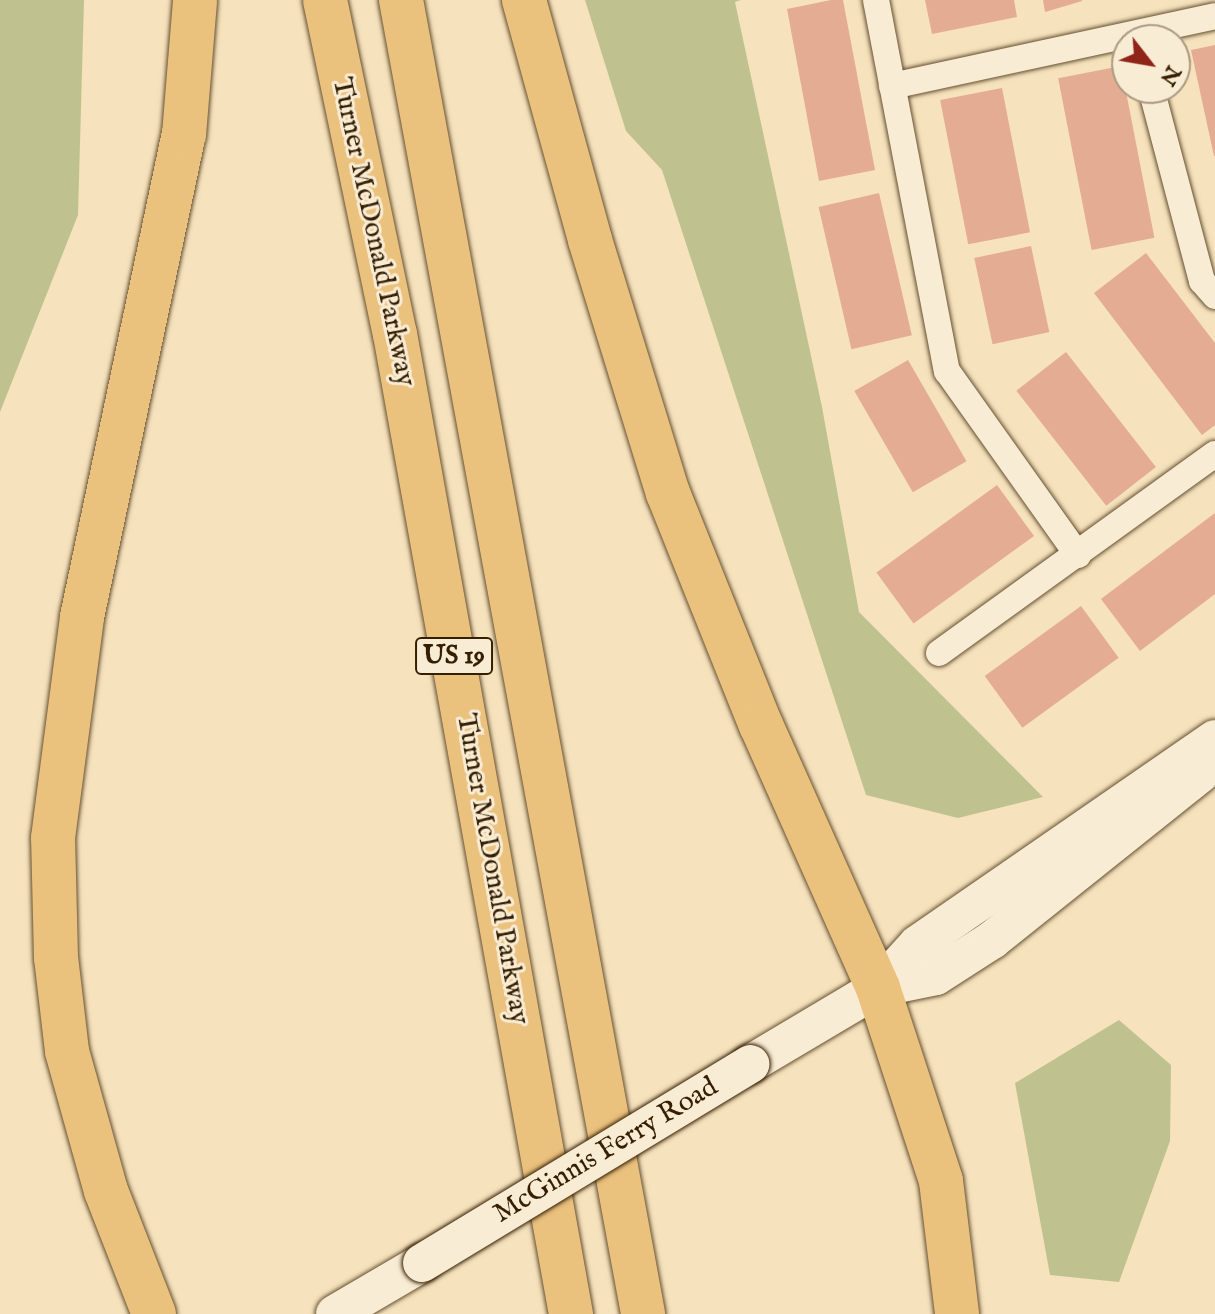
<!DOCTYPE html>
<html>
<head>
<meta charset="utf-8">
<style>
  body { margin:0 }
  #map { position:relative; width:1215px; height:1314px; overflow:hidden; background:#f6e2bd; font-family:"IM FELL English",serif }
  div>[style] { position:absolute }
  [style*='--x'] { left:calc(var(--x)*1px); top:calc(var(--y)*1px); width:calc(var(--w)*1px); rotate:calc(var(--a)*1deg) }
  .green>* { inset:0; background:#bfc28f }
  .building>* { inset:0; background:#e4ac93; transform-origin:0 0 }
  .roads { filter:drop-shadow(0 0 2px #655031) drop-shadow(0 0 2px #655031) }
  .minor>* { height:26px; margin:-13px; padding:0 13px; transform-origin:13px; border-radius:13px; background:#f9ecd4 }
  .secondary>* { height:38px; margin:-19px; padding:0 19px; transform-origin:19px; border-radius:19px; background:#f9ecd4 }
  .motorway>* { height:44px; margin:-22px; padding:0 22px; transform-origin:22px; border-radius:22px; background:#ebc17e }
  .bridges { filter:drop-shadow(0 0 2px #351f02) drop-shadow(0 0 2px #351f02) }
  .secondary-bridge>* { height:38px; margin:-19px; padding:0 19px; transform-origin:19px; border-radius:19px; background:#f9ecd4 }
  span { translate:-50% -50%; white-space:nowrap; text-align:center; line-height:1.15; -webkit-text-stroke:6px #f9ecd4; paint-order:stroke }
  .shield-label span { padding:2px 6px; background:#f9ecd4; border:2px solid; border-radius:6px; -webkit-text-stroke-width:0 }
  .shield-label { font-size:26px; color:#351f02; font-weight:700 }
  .street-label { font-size:28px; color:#351f02 }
  .north { position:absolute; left:1111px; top:24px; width:80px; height:80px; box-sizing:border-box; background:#f9ecd4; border:2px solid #ab9a80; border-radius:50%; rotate:121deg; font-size:22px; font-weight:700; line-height:32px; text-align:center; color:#351f02 }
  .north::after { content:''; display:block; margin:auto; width:28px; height:36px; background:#8f2418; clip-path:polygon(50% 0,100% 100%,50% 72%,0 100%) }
</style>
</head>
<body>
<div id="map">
  <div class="green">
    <i style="clip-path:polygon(0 0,84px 0,78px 215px,0 412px)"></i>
    <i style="clip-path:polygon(585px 0,741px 0,735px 2px,822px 407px,859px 612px,1043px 797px,958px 818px,866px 795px,662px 170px,626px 131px)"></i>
    <i style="clip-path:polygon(1119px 1020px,1171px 1065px,1170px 1141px,1119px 1282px,1050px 1275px,1015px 1083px)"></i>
  </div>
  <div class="building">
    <i style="clip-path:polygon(831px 0,843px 0,875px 170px,819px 181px,787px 9px)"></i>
    <i style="clip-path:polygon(925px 0,1014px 0,1017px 17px,932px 34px)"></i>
    <i style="clip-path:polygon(1043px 0,1082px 0,1082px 1px,1045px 12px)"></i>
    <i style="clip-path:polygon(1215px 45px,1215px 156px,1214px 156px,1191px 50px)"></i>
    <i style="left:1121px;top:66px;width:175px;height:64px;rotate:79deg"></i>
    <i style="left:1002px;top:88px;width:147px;height:63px;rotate:79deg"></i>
    <i style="left:879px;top:193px;width:146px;height:62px;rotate:77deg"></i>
    <i style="left:1031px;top:246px;width:88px;height:58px;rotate:78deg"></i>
    <i style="clip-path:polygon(1146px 253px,1215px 343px,1215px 425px,1202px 435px,1094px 293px)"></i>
    <i style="left:1066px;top:352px;width:146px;height:63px;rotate:52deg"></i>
    <i style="left:908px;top:360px;width:117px;height:62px;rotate:60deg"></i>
    <i style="left:997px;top:485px;width:63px;height:149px;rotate:54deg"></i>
    <i style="clip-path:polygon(1215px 513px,1215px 594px,1140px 651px,1101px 599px)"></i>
    <i style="left:1081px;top:606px;width:64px;height:119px;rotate:54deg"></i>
  </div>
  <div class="roads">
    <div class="minor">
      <i style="--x:876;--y:0;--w:378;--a:79.2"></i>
      <i style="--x:947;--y:371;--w:226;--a:54.6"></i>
      <i style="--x:892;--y:86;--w:330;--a:-12.2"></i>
      <i style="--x:1151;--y:88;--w:200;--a:75.2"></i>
      <i style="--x:1202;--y:281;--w:20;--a:49"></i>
      <i style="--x:939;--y:653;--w:340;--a:-35.8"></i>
    </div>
    <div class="secondary">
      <i style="--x:878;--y:988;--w:59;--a:-11.7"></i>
      <i style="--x:936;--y:976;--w:67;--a:-32.7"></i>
      <i style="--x:992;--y:940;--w:268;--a:-38.6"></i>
      <i style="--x:750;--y:1064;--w:149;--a:-30.7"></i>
      <i style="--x:878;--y:988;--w:59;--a:-47.7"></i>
      <i style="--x:918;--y:944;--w:361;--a:-34.6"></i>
      <i style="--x:335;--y:1314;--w:101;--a:-30.4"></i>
    </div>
    <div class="motorway">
      <i style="--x:325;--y:0;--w:341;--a:78.2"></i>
      <i style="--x:395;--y:334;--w:996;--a:79.82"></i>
      <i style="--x:401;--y:0;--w:1336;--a:79.56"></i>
      <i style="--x:524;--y:0;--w:249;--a:74.6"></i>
      <i style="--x:590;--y:240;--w:265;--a:72.9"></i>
      <i style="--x:668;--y:493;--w:250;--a:68.2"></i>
      <i style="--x:761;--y:725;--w:288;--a:66"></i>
      <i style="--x:878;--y:988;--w:203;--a:71.9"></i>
      <i style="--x:941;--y:1181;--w:134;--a:83.1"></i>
      <i style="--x:154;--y:1314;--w:132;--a:-111.3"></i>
      <i style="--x:106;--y:1191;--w:145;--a:-105.6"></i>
      <i style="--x:67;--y:1051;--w:94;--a:-96.7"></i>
      <i style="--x:56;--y:958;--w:120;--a:-91.4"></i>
      <i style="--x:53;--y:838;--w:223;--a:-82.5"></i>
      <i style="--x:82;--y:617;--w:493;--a:-78.1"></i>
      <i style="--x:184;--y:135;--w:135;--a:-85.3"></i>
    </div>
  </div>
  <div class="bridges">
    <div class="secondary-bridge">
      <i style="--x:422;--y:1263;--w:384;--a:-31.2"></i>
    </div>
  </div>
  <div class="shield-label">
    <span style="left:454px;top:656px">US 19</span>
  </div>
  <div class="street-label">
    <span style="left:373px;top:232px;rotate:78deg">Turner McDonald Parkway</span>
    <span style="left:492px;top:869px;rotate:80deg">Turner McDonald Parkway</span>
    <span style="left:606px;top:1151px;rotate:-31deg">McGinnis Ferry Road</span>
  </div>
  <div class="north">N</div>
</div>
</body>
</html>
